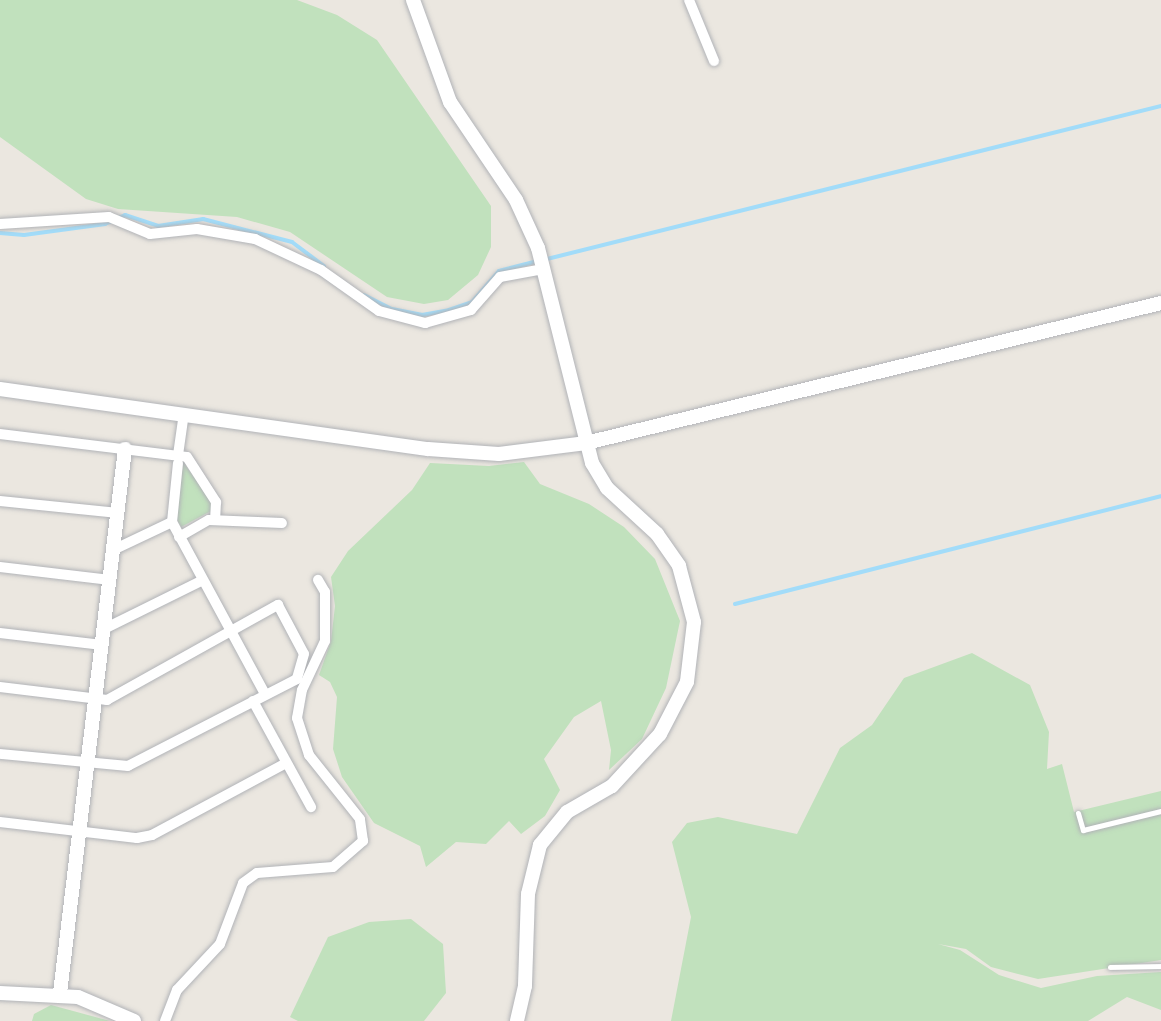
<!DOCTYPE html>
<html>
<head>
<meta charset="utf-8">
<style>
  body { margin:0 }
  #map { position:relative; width:1161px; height:1021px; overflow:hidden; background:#ebe7e0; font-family:"Archivo Narrow",sans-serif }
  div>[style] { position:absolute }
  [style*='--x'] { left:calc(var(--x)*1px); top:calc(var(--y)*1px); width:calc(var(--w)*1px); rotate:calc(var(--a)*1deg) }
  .green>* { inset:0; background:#c1e1bd }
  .stream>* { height:4px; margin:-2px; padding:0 2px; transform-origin:2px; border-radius:2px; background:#a2dcf9 }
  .roads { filter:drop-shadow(0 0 2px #b1b3b7) drop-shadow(0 0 2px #b1b3b7) }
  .lane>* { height:5px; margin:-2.5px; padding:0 2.5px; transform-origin:2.5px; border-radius:2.5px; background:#fff }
  .street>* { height:10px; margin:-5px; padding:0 5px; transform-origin:5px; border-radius:5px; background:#fff }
  .secondary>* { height:14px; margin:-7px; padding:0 7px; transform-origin:7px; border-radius:7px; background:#fff }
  span { translate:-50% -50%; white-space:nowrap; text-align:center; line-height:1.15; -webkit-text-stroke:10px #fff; paint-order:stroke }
</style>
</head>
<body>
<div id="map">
  <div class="green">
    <i style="clip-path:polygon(0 0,297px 0,337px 15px,377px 40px,491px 206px,491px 247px,478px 275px,448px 300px,424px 304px,387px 297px,290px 232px,237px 217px,118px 209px,86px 199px,0 137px)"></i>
    <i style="clip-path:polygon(183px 462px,212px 502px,211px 511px,181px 527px,177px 520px)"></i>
    <i style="clip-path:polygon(524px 462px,540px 484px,589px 504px,624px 527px,655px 559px,680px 621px,666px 688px,642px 739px,609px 770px,611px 750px,601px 701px,574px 717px,544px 759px,560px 790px,545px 816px,521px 834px,509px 821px,486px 844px,456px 842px,426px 867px,420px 846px,374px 823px,342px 777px,333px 749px,337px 697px,330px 682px,319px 675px,331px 641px,335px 606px,331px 577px,348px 551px,412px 490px,430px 463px,489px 466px)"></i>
    <i style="clip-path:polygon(972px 653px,1030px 685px,1049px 732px,1047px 769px,1062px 764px,1074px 812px,1161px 791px,1161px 960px,1038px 979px,991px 967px,966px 949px,938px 944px,960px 950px,999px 975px,1041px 988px,1097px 976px,1161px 972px,1161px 1010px,1127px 997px,1088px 1021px,671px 1021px,691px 917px,672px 842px,687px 823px,718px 817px,797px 834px,840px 748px,872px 725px,904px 678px)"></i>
    <i style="clip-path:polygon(411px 919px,443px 944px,446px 993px,424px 1021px,298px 1021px,290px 1017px,328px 937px,369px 922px)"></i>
    <i style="clip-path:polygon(51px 1005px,110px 1021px,32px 1021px,34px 1014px)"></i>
  </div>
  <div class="stream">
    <i style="--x:0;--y:233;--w:24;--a:5"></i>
    <i style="--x:24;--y:235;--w:82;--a:-7.7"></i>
    <i style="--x:105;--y:224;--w:22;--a:-24"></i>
    <i style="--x:125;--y:215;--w:35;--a:18"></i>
    <i style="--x:158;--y:226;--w:46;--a:-8.8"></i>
    <i style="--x:203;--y:219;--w:92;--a:14.5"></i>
    <i style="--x:292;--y:242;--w:40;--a:37"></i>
    <i style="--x:547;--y:259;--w:633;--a:-13.99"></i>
    <i style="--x:364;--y:295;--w:31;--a:27"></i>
    <i style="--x:392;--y:309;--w:31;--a:11"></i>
    <i style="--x:422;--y:315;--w:27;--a:-10"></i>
    <i style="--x:449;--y:310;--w:24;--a:-19"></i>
    <i style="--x:472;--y:302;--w:41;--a:-48.9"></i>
    <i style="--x:499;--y:271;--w:40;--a:-14.4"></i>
    <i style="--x:735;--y:604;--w:439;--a:-14.2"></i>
  </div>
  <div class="roads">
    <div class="lane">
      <i style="--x:1078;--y:813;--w:18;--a:74"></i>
      <i style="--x:1083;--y:830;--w:80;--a:-13.7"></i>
      <i style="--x:1110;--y:967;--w:51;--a:-1.1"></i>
    </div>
    <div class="street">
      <i style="--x:689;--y:0;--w:66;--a:67.7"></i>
      <i style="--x:0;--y:224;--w:109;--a:-3.7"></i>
      <i style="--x:109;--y:217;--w:44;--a:22.5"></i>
      <i style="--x:150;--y:234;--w:47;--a:-6.1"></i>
      <i style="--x:197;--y:229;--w:59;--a:9.8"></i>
      <i style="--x:255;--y:239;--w:73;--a:25.2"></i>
      <i style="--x:321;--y:270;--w:71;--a:35.3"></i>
      <i style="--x:379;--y:311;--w:48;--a:14.6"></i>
      <i style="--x:425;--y:323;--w:48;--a:-15.8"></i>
      <i style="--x:471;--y:310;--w:44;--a:-48.7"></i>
      <i style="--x:500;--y:277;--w:44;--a:-10.5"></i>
      <i style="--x:0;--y:434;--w:188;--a:7"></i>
      <i style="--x:187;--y:457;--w:54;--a:57.2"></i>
      <i style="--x:216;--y:502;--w:18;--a:93"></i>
      <i style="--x:178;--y:455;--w:42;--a:-81.9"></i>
      <i style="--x:0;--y:501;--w:119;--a:5.8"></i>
      <i style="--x:172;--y:522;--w:59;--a:-84.2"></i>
      <i style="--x:179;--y:537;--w:34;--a:-30"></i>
      <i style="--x:209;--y:520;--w:73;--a:2.4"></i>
      <i style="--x:113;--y:550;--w:65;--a:-25.4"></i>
      <i style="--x:172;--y:522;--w:196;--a:61.6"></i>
      <i style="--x:0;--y:567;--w:111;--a:6.7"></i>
      <i style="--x:104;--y:629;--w:110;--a:-26.3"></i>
      <i style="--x:0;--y:633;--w:103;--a:6.7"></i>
      <i style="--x:0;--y:687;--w:108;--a:6.9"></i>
      <i style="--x:107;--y:700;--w:196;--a:-29.1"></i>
      <i style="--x:278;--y:605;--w:55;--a:62"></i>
      <i style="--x:304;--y:654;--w:26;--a:106"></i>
      <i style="--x:297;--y:679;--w:190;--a:152.8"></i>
      <i style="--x:128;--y:766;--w:129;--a:-174.6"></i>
      <i style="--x:253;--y:701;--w:121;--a:61.3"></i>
      <i style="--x:0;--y:822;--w:138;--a:6.7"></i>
      <i style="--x:137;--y:838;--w:15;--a:-11"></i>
      <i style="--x:152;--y:835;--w:152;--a:-28.2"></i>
      <i style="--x:165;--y:1021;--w:33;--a:-69"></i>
      <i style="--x:177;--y:990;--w:63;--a:-46.9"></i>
      <i style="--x:220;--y:944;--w:65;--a:-69.3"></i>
      <i style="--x:243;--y:883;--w:17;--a:-36"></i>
      <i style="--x:257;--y:873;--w:76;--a:-4.5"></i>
      <i style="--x:333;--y:867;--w:40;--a:-41"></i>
      <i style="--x:363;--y:841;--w:22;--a:-98"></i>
      <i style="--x:360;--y:819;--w:82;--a:-128.6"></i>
      <i style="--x:309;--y:755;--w:39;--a:-108"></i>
      <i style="--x:297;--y:718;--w:28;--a:-80"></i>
      <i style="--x:302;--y:690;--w:54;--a:-64.9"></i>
      <i style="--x:325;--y:641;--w:49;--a:-90"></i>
      <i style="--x:325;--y:592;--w:14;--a:-120"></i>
    </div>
    <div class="secondary">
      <i style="--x:413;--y:0;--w:109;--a:70.1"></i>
      <i style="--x:450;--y:102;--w:118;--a:56"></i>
      <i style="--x:516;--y:200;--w:53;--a:65.4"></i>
      <i style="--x:538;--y:248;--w:222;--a:75.9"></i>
      <i style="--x:592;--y:463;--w:29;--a:59"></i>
      <i style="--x:607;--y:488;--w:68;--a:42.6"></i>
      <i style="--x:657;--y:534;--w:39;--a:55"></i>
      <i style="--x:679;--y:566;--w:58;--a:75"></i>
      <i style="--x:694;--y:622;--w:60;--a:96.7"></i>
      <i style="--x:687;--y:682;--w:59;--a:117.4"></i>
      <i style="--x:660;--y:734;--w:71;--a:132.7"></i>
      <i style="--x:612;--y:786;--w:52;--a:150"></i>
      <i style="--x:567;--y:812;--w:43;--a:129.3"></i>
      <i style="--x:540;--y:845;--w:50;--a:103.8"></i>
      <i style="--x:528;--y:894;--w:92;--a:91.9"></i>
      <i style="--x:525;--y:986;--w:36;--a:103"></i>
      <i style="--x:0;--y:389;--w:432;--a:8"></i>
      <i style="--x:428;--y:449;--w:71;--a:4"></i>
      <i style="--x:499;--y:454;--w:88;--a:-7.2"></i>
      <i style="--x:586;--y:443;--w:592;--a:-13.68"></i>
      <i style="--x:0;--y:993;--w:78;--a:2.9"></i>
      <i style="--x:78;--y:997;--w:61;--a:23.2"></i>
      <i style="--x:60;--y:993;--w:548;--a:-83.19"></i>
    </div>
  </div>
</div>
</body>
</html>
